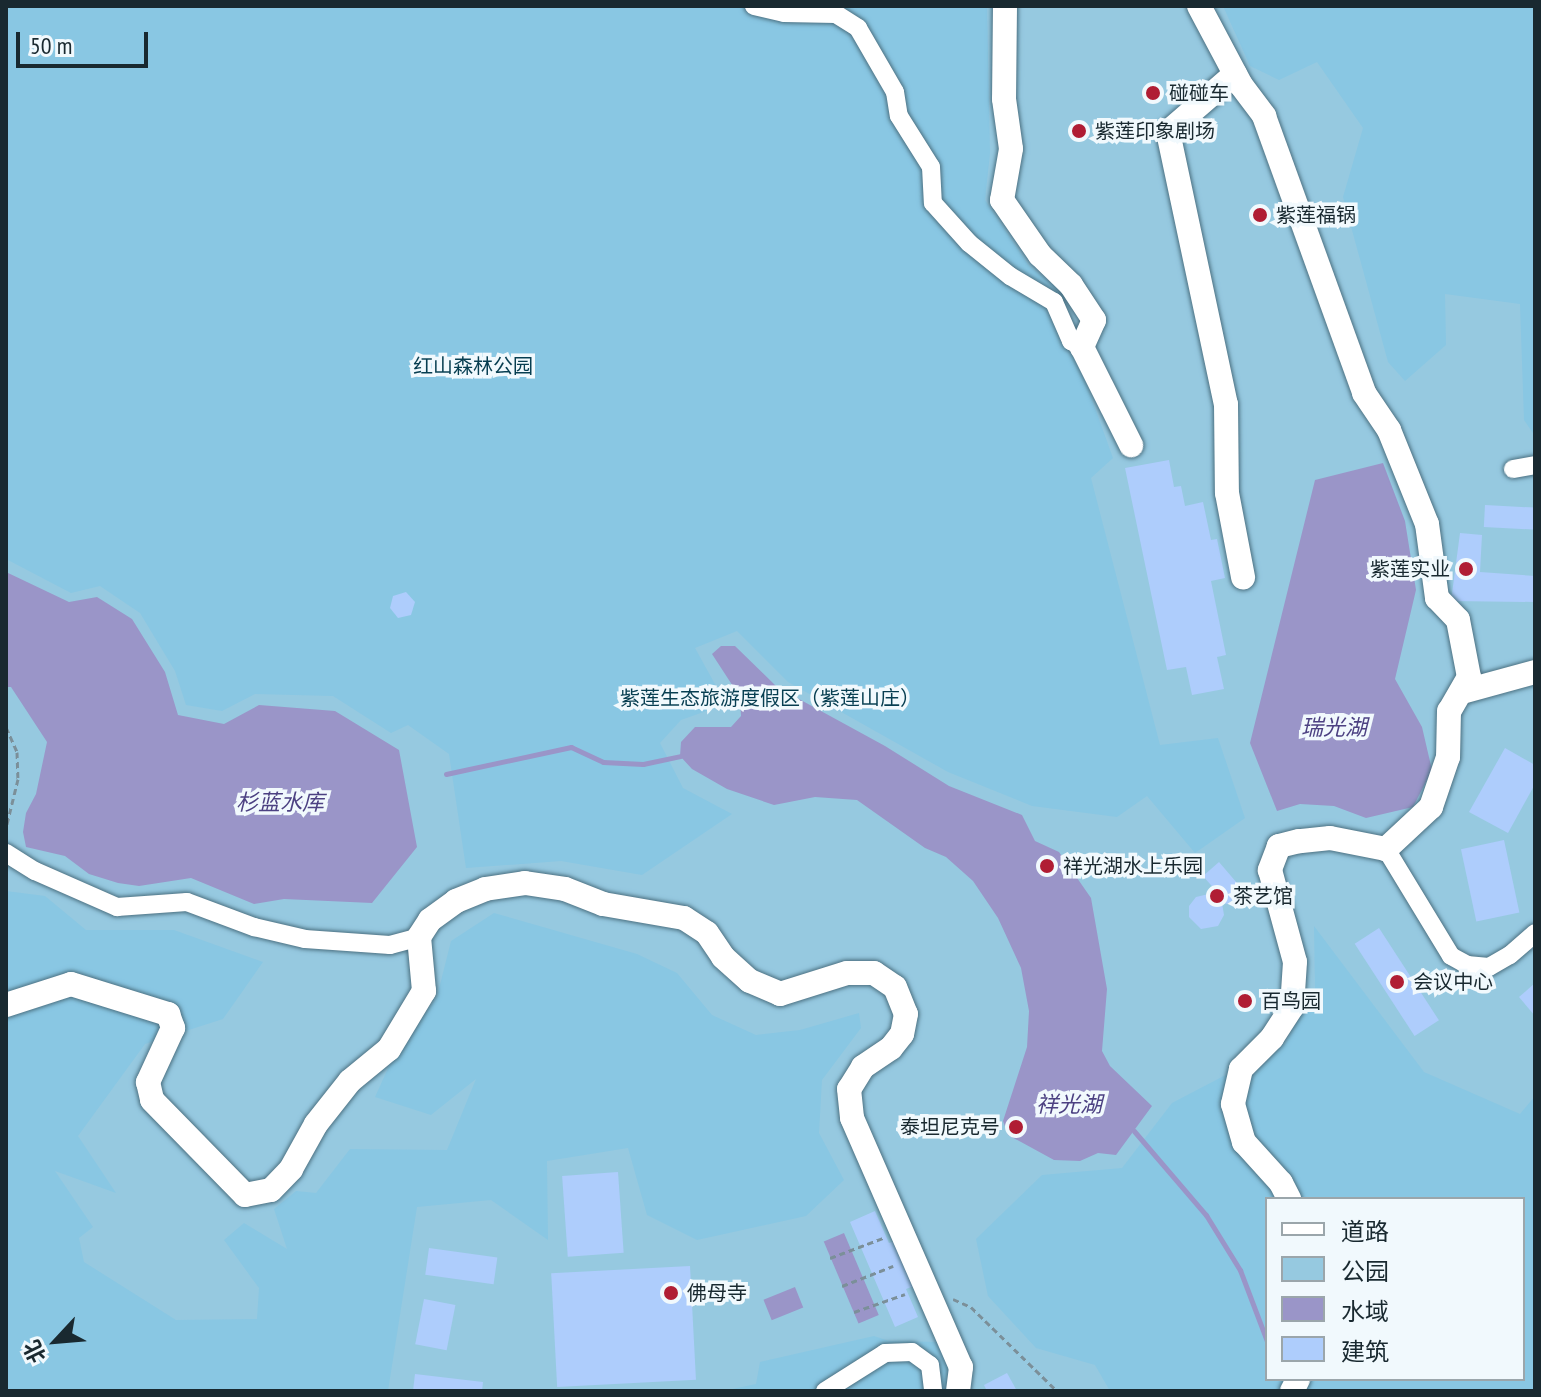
<!DOCTYPE html>
<html>
<head>
<meta charset="utf-8">
<style>
  body { margin:0 }
  #map { position:relative; width:1541px; height:1397px; overflow:hidden; background:#d7effb; font-family:"PT Sans Narrow","Noto Sans SC",sans-serif }
  div>[style] { position:absolute }
  [style*='--x'] { left:calc(var(--x)*1px); top:calc(var(--y)*1px); width:calc(var(--w)*1px); rotate:calc(var(--a)*1deg) }
  .green>* { inset:0; background:#96c9e0 }
  .forest>* { inset:0; background:#89c7e3 }
  .water>* { inset:0; background:#9a95c8; transform-origin:0 0 }
  .stream>* { height:5px; margin:-2.5px; padding:0 2.5px; transform-origin:2.5px; border-radius:2.5px; background:#9a95c8 }
  .building>* { inset:0; background:#aecdfc; transform-origin:0 0 }
  .path>* { height:3px; margin-top:-1.5px; transform-origin:0; background:repeating-linear-gradient(90deg,#7b8f99 0 6px,transparent 0 10px) }
  .roads { filter:drop-shadow(0 0 2px #4b7081) drop-shadow(0 0 2px #4b7081) }
  .minor>* { height:18px; margin:-9px; padding:0 9px; transform-origin:9px; border-radius:9px; background:#fff }
  .tertiary>* { height:24px; margin:-12px; padding:0 12px; transform-origin:12px; border-radius:12px; background:#fff }
  .dots>* { width:22px; height:22px; translate:-50% -50%; box-sizing:border-box; border:4px solid #f1f9fd; border-radius:50% }
  span { translate:-50% -50%; white-space:nowrap; text-align:center; line-height:1.15; -webkit-text-stroke:7px #f1f9fd; paint-order:stroke }
  .poi-label { font-size:20px; color:#192930 }
  .left { translate:0 -50%; text-align:left }
  .right { translate:-100% -50%; text-align:right }
  .park-label { font-size:20px; color:#073e51 }
  .water-label { font-size:22px; color:#4c4182; font-style:italic }
  .frame { position:absolute; inset:0; border:8px solid #192930; pointer-events:none }
  .legend { position:absolute; left:1265px; top:1197px; width:260px; height:184px; box-sizing:border-box; background:#f1f9fd; border:2px solid #9ba6ab; margin:0; padding:10px 14px; list-style:none; font-size:24px; color:#192930 }
  .legend li { display:flex; align-items:center; gap:16px; height:40px }
  .legend b { width:40px; border:2px solid #9ba6ab }
  .north { position:absolute; left:16px; top:1301px; width:80px; height:80px; -webkit-text-stroke:6px #f1f9fd; paint-order:stroke; rotate:244deg; font-size:22px; font-weight:700; line-height:32px; text-align:center; color:#192930 }
  .north::after { content:''; display:block; margin:auto; width:28px; height:36px; background:#192930; clip-path:polygon(50% 0,100% 100%,50% 72%,0 100%) }
  .scale { position:absolute; left:16px; top:32px; width:132px; height:36px; box-sizing:border-box; border:4px solid #192930; border-top:0; padding-left:10px; font-size:24px; line-height:28px; white-space:nowrap; color:#192930; -webkit-text-stroke:6px #f1f9fd; paint-order:stroke }
</style>
</head>
<body>
<div id="map">
  <div class="green">
    <i style="clip-path:polygon(evenodd,6px 6px,1535px 6px,1535px 1391px,6px 1391px,6px 6px,1267px 1199px,1523px 1199px,1523px 1379px,1267px 1379px,1267px 1199px)"></i>
  </div>
  <div class="forest">
    <i style="clip-path:polygon(6px 6px,987px 6px,990px 153px,985px 200px,1029px 266px,1063px 292px,1079px 364px,1113px 458px,1091px 478px,1160px 745px,1218px 738px,1245px 818px,1195px 853px,1147px 796px,1117px 817px,1032px 806px,948px 772px,788px 682px,737px 631px,695px 648px,726px 704px,681px 720px,660px 743px,683px 788px,732px 814px,642px 875px,561px 861px,466px 868px,449px 754px,408px 725px,391px 733px,333px 696px,255px 694px,222px 711px,186px 705px,175px 671px,140px 613px,100px 586px,71px 593px,6px 559px)"></i>
    <i style="clip-path:polygon(1223px 6px,1535px 6px,1535px 436px,1524px 420px,1520px 304px,1445px 294px,1446px 345px,1405px 381px,1388px 362px,1343px 197px,1363px 128px,1317px 62px,1279px 80px,1250px 66px)"></i>
    <i style="clip-path:polygon(6px 891px,45px 896px,86px 930px,174px 930px,263px 962px,223px 1019px,145px 1044px,78px 1136px,116px 1193px,55px 1171px,93px 1227px,79px 1238px,84px 1262px,176px 1320px,257px 1319px,259px 1288px,224px 1240px,244px 1223px,287px 1249px,274px 1209px,296px 1191px,316px 1193px,350px 1149px,447px 1150px,476px 1079px,431px 1115px,375px 1097px,390px 1064px,437px 997px,451px 941px,494px 913px,637px 954px,677px 973px,712px 1015px,756px 1035px,800px 1030px,859px 1013px,861px 1028px,822px 1080px,819px 1133px,844px 1180px,806px 1216px,697px 1240px,647px 1215px,628px 1148px,547px 1161px,548px 1240px,491px 1200px,417px 1207px,388px 1391px,6px 1391px)"></i>
    <i style="clip-path:polygon(evenodd,1314px 926px,1424px 1072px,1520px 1114px,1535px 1096px,1535px 1391px,1110px 1391px,1095px 1365px,1036px 1348px,988px 1296px,976px 1239px,1042px 1175px,1122px 1168px,1172px 1103px,1285px 1044px,1315px 988px,1314px 926px,1267px 1199px,1523px 1199px,1523px 1379px,1267px 1379px,1267px 1199px)"></i>
    <i style="clip-path:polygon(874px 1336px,889px 1341px,938px 1342px,972px 1391px,723px 1391px,756px 1384px,760px 1362px)"></i>
  </div>
  <div class="water">
    <i style="clip-path:polygon(1383px 463px,1405px 521px,1416px 590px,1395px 679px,1422px 727px,1432px 770px,1413px 807px,1366px 818px,1334px 806px,1300px 804px,1277px 811px,1250px 743px,1315px 480px)"></i>
    <i style="clip-path:polygon(6px 572px,69px 602px,97px 597px,132px 619px,165px 672px,178px 715px,224px 724px,259px 705px,335px 711px,399px 750px,417px 847px,372px 903px,284px 899px,254px 904px,191px 878px,139px 886px,118px 883px,89px 874px,65px 856px,26px 847px,23px 832px,26px 813px,36px 794px,47px 742px,11px 687px,6px 687px)"></i>
    <i style="clip-path:polygon(721px 646px,735px 646px,777px 687px,885px 746px,949px 786px,1022px 815px,1035px 841px,1059px 852px,1091px 898px,1107px 989px,1102px 1051px,1110px 1066px,1152px 1106px,1116px 1155px,1098px 1153px,1080px 1161px,1054px 1160px,1008px 1135px,1003px 1121px,1027px 1047px,1029px 1011px,1021px 968px,998px 918px,973px 881px,946px 857px,925px 848px,857px 800px,815px 797px,774px 805px,727px 789px,692px 769px,680px 756px,681px 742px,695px 727px,731px 727px,741px 716px,740px 697px,712px 654px)"></i>
    <i style="left:844px;top:1233px;width:89px;height:22px;rotate:67deg"></i>
    <i style="left:795px;top:1287px;width:22px;height:34px;rotate:68deg"></i>
  </div>
  <div class="stream">
    <i style="--x:446;--y:774;--w:128;--a:-12.2"></i>
    <i style="--x:571;--y:747;--w:35;--a:25"></i>
    <i style="--x:603;--y:762;--w:40;--a:2.9"></i>
    <i style="--x:643;--y:764;--w:38;--a:-12"></i>
    <i style="--x:1134;--y:1131;--w:111;--a:49.4"></i>
    <i style="--x:1206;--y:1215;--w:65;--a:58.3"></i>
    <i style="--x:1240;--y:1270;--w:76;--a:69.2"></i>
  </div>
  <div class="building">
    <i style="clip-path:polygon(1169px 460px,1174px 487px,1181px 486px,1185px 506px,1203px 502px,1211px 540px,1217px 539px,1225px 578px,1211px 581px,1226px 655px,1217px 657px,1224px 689px,1192px 695px,1186px 667px,1167px 670px,1125px 468px)"></i>
    <i style="left:1485px;top:505px;width:50px;height:22px;rotate:3deg"></i>
    <i style="clip-path:polygon(1460px 533px,1482px 535px,1480px 572px,1535px 576px,1535px 602px,1451px 601px)"></i>
    <i style="clip-path:polygon(406px 592px,415px 602px,411px 615px,398px 618px,390px 608px,393px 596px)"></i>
    <i style="clip-path:polygon(1505px 748px,1535px 765px,1535px 784px,1508px 833px,1469px 812px)"></i>
    <i style="left:1504px;top:840px;width:74px;height:44px;rotate:78deg"></i>
    <i style="clip-path:polygon(1219px 862px,1243px 890px,1228px 904px,1222px 903px,1224px 915px,1218px 926px,1201px 929px,1189px 917px,1189px 906px,1196px 897px,1217px 892px,1203px 876px)"></i>
    <i style="left:1379px;top:928px;width:110px;height:29px;rotate:57deg"></i>
    <i style="clip-path:polygon(1535px 983px,1535px 1016px,1519px 997px)"></i>
    <i style="left:618px;top:1172px;width:81px;height:56px;rotate:86deg"></i>
    <i style="clip-path:polygon(875px 1211px,889px 1243px,895px 1241px,914px 1286px,906px 1289px,918px 1317px,895px 1327px,850px 1222px)"></i>
    <i style="left:429px;top:1248px;width:69px;height:27px;rotate:8deg"></i>
    <i style="left:690px;top:1266px;width:114px;height:139px;rotate:87deg"></i>
    <i style="left:424px;top:1299px;width:32px;height:46px;rotate:11deg"></i>
    <i style="clip-path:polygon(1007px 1373px,1017px 1391px,987px 1391px,984px 1385px)"></i>
    <i style="clip-path:polygon(415px 1374px,483px 1382px,482px 1391px,413px 1391px)"></i>
  </div>
  <div class="path">
    <i style="--x:6;--y:727;--w:27;--a:66"></i>
    <i style="--x:17;--y:752;--w:27;--a:88"></i>
    <i style="--x:18;--y:779;--w:50;--a:103.8"></i>
    <i style="--x:830;--y:1258;--w:57;--a:-20.7"></i>
    <i style="--x:842;--y:1286;--w:55;--a:-21.4"></i>
    <i style="--x:953;--y:1299;--w:20;--a:24"></i>
    <i style="--x:971;--y:1307;--w:120;--a:44.3"></i>
    <i style="--x:854;--y:1312;--w:54;--a:-19.4"></i>
  </div>
  <div class="roads">
    <div class="minor">
      <i style="--x:754;--y:6;--w:31;--a:13"></i>
      <i style="--x:784;--y:13;--w:52;--a:1.1"></i>
      <i style="--x:836;--y:14;--w:26;--a:32"></i>
      <i style="--x:858;--y:28;--w:74;--a:60"></i>
      <i style="--x:895;--y:92;--w:24;--a:81"></i>
      <i style="--x:899;--y:116;--w:60;--a:57.9"></i>
      <i style="--x:931;--y:167;--w:36;--a:87"></i>
      <i style="--x:933;--y:203;--w:54;--a:48"></i>
      <i style="--x:969;--y:243;--w:53;--a:38.8"></i>
      <i style="--x:1010;--y:276;--w:51;--a:30.6"></i>
      <i style="--x:1054;--y:302;--w:43;--a:66.4"></i>
      <i style="--x:1071;--y:341;--w:13;--a:29"></i>
      <i style="--x:1513;--y:469;--w:22;--a:-10"></i>
      <i style="--x:1386;--y:849;--w:125;--a:58.7"></i>
      <i style="--x:1451;--y:956;--w:18;--a:29"></i>
      <i style="--x:1467;--y:965;--w:22;--a:5"></i>
      <i style="--x:1489;--y:967;--w:24;--a:-30"></i>
      <i style="--x:1510;--y:955;--w:33;--a:-41"></i>
      <i style="--x:6;--y:853;--w:34;--a:32"></i>
      <i style="--x:35;--y:871;--w:90;--a:23.7"></i>
      <i style="--x:117;--y:907;--w:70;--a:-4.1"></i>
      <i style="--x:187;--y:902;--w:72;--a:20.5"></i>
      <i style="--x:254;--y:927;--w:52;--a:13.2"></i>
      <i style="--x:305;--y:939;--w:85;--a:4"></i>
      <i style="--x:390;--y:945;--w:30;--a:-15"></i>
      <i style="--x:825;--y:1391;--w:71;--a:-32.3"></i>
      <i style="--x:885;--y:1353;--w:27;--a:-2"></i>
      <i style="--x:912;--y:1352;--w:22;--a:36"></i>
      <i style="--x:930;--y:1365;--w:26;--a:83"></i>
    </div>
    <div class="tertiary">
      <i style="--x:1005;--y:6;--w:93;--a:90.6"></i>
      <i style="--x:1004;--y:99;--w:50;--a:82"></i>
      <i style="--x:1011;--y:149;--w:52;--a:100"></i>
      <i style="--x:1002;--y:200;--w:67;--a:55.4"></i>
      <i style="--x:1040;--y:255;--w:43;--a:44.1"></i>
      <i style="--x:1071;--y:285;--w:42;--a:56.7"></i>
      <i style="--x:1094;--y:320;--w:30;--a:114"></i>
      <i style="--x:1082;--y:347;--w:110;--a:63.4"></i>
      <i style="--x:1199;--y:6;--w:89;--a:62"></i>
      <i style="--x:1241;--y:85;--w:39;--a:53"></i>
      <i style="--x:1264;--y:116;--w:294;--a:70.1"></i>
      <i style="--x:1364;--y:393;--w:45;--a:56"></i>
      <i style="--x:1389;--y:430;--w:101;--a:68"></i>
      <i style="--x:1427;--y:524;--w:75;--a:82.3"></i>
      <i style="--x:1437;--y:598;--w:30;--a:46"></i>
      <i style="--x:1458;--y:620;--w:58;--a:79.1"></i>
      <i style="--x:1469;--y:677;--w:39;--a:120"></i>
      <i style="--x:1449;--y:711;--w:46;--a:91.2"></i>
      <i style="--x:1448;--y:757;--w:53;--a:108.8"></i>
      <i style="--x:1431;--y:807;--w:62;--a:137"></i>
      <i style="--x:1386;--y:849;--w:57;--a:-168.9"></i>
      <i style="--x:1330;--y:838;--w:31;--a:174"></i>
      <i style="--x:1299;--y:841;--w:21;--a:166"></i>
      <i style="--x:1279;--y:846;--w:26;--a:111"></i>
      <i style="--x:1270;--y:870;--w:95;--a:74.8"></i>
      <i style="--x:1295;--y:962;--w:45;--a:93.8"></i>
      <i style="--x:1292;--y:1007;--w:37;--a:123"></i>
      <i style="--x:1272;--y:1038;--w:44;--a:135"></i>
      <i style="--x:1241;--y:1069;--w:36;--a:103"></i>
      <i style="--x:1233;--y:1104;--w:40;--a:74"></i>
      <i style="--x:1244;--y:1142;--w:55;--a:47.9"></i>
      <i style="--x:1281;--y:1183;--w:18;--a:63"></i>
      <i style="--x:1235;--y:74;--w:89;--a:139.1"></i>
      <i style="--x:1168;--y:132;--w:278;--a:78"></i>
      <i style="--x:1226;--y:404;--w:89;--a:89.4"></i>
      <i style="--x:1227;--y:493;--w:86;--a:79.2"></i>
      <i style="--x:1462;--y:692;--w:76;--a:-15.3"></i>
      <i style="--x:6;--y:1005;--w:68;--a:-17.9"></i>
      <i style="--x:71;--y:984;--w:102;--a:17.2"></i>
      <i style="--x:168;--y:1014;--w:15;--a:70"></i>
      <i style="--x:173;--y:1028;--w:60;--a:114.8"></i>
      <i style="--x:148;--y:1082;--w:18;--a:77"></i>
      <i style="--x:152;--y:1100;--w:133;--a:45.6"></i>
      <i style="--x:245;--y:1195;--w:26;--a:-11"></i>
      <i style="--x:271;--y:1190;--w:29;--a:-46"></i>
      <i style="--x:291;--y:1169;--w:51;--a:-60.9"></i>
      <i style="--x:316;--y:1124;--w:55;--a:-51.7"></i>
      <i style="--x:350;--y:1081;--w:50;--a:-39.4"></i>
      <i style="--x:389;--y:1049;--w:68;--a:-58.9"></i>
      <i style="--x:424;--y:991;--w:54;--a:-95.3"></i>
      <i style="--x:419;--y:937;--w:20;--a:-57"></i>
      <i style="--x:430;--y:920;--w:32;--a:-36"></i>
      <i style="--x:456;--y:901;--w:31;--a:-22"></i>
      <i style="--x:485;--y:889;--w:40;--a:-8.5"></i>
      <i style="--x:525;--y:883;--w:40;--a:8.5"></i>
      <i style="--x:565;--y:889;--w:41;--a:21.5"></i>
      <i style="--x:603;--y:904;--w:82;--a:9.8"></i>
      <i style="--x:684;--y:918;--w:27;--a:33"></i>
      <i style="--x:707;--y:933;--w:29;--a:56"></i>
      <i style="--x:723;--y:957;--w:36;--a:42"></i>
      <i style="--x:750;--y:981;--w:33;--a:23"></i>
      <i style="--x:780;--y:994;--w:70;--a:-17.4"></i>
      <i style="--x:847;--y:973;--w:27;--a:0"></i>
      <i style="--x:874;--y:973;--w:25;--a:34"></i>
      <i style="--x:895;--y:987;--w:29;--a:68"></i>
      <i style="--x:906;--y:1014;--w:20;--a:101"></i>
      <i style="--x:902;--y:1034;--w:18;--a:128"></i>
      <i style="--x:891;--y:1048;--w:34;--a:146"></i>
      <i style="--x:863;--y:1067;--w:26;--a:122"></i>
      <i style="--x:849;--y:1089;--w:29;--a:84"></i>
      <i style="--x:852;--y:1118;--w:272;--a:66.4"></i>
      <i style="--x:961;--y:1367;--w:24;--a:97"></i>
      <i style="--x:1292;--y:1391;--w:13;--a:-63"></i>
    </div>
  </div>
  <div class="dots">
    <i style="left:1153px;top:93px;background:#b01d34"></i>
    <i style="left:1079px;top:131px;background:#b01d34"></i>
    <i style="left:1260px;top:215px;background:#b01d34"></i>
    <i style="left:1466px;top:569px;background:#b01d34"></i>
    <i style="left:1047px;top:866px;background:#b01d34"></i>
    <i style="left:1217px;top:896px;background:#b01d34"></i>
    <i style="left:1397px;top:982px;background:#b01d34"></i>
    <i style="left:1245px;top:1001px;background:#b01d34"></i>
    <i style="left:1016px;top:1127px;background:#b01d34"></i>
    <i style="left:671px;top:1293px;background:#b01d34"></i>
  </div>
  <div class="poi-label">
    <span class="left" style="left:1169px;top:93px">碰碰车</span>
    <span class="left" style="left:1095px;top:131px">紫莲印象剧场</span>
    <span class="left" style="left:1276px;top:215px">紫莲福锅</span>
    <span class="right" style="left:1450px;top:569px">紫莲实业</span>
    <span class="left" style="left:1063px;top:866px">祥光湖水上乐园</span>
    <span class="left" style="left:1233px;top:896px">茶艺馆</span>
    <span class="left" style="left:1413px;top:982px">会议中心</span>
    <span class="left" style="left:1261px;top:1001px">百鸟园</span>
    <span class="right" style="left:1000px;top:1127px">泰坦尼克号</span>
    <span class="left" style="left:687px;top:1293px">佛母寺</span>
  </div>
  <div class="park-label">
    <span style="left:473px;top:366px">红山森林公园</span>
    <span style="left:770px;top:698px">紫莲生态旅游度假区（紫莲山庄）</span>
  </div>
  <div class="water-label">
    <span style="left:1334px;top:728px">瑞光湖</span>
    <span style="left:280px;top:803px">杉蓝水库</span>
    <span style="left:1069px;top:1105px">祥光湖</span>
  </div>
  <div class="frame"></div>
  <ul class="legend">
  <li><b style="height:10px;background:#fff"></b>道路</li>
  <li><b style="height:22px;background:#96c9e0"></b>公园</li>
  <li><b style="height:22px;background:#9a95c8"></b>水域</li>
  <li><b style="height:22px;background:#aecdfc"></b>建筑</li>
  </ul>
  <div class="north">北</div>
  <div class="scale">50 m</div>
</div>
</body>
</html>
